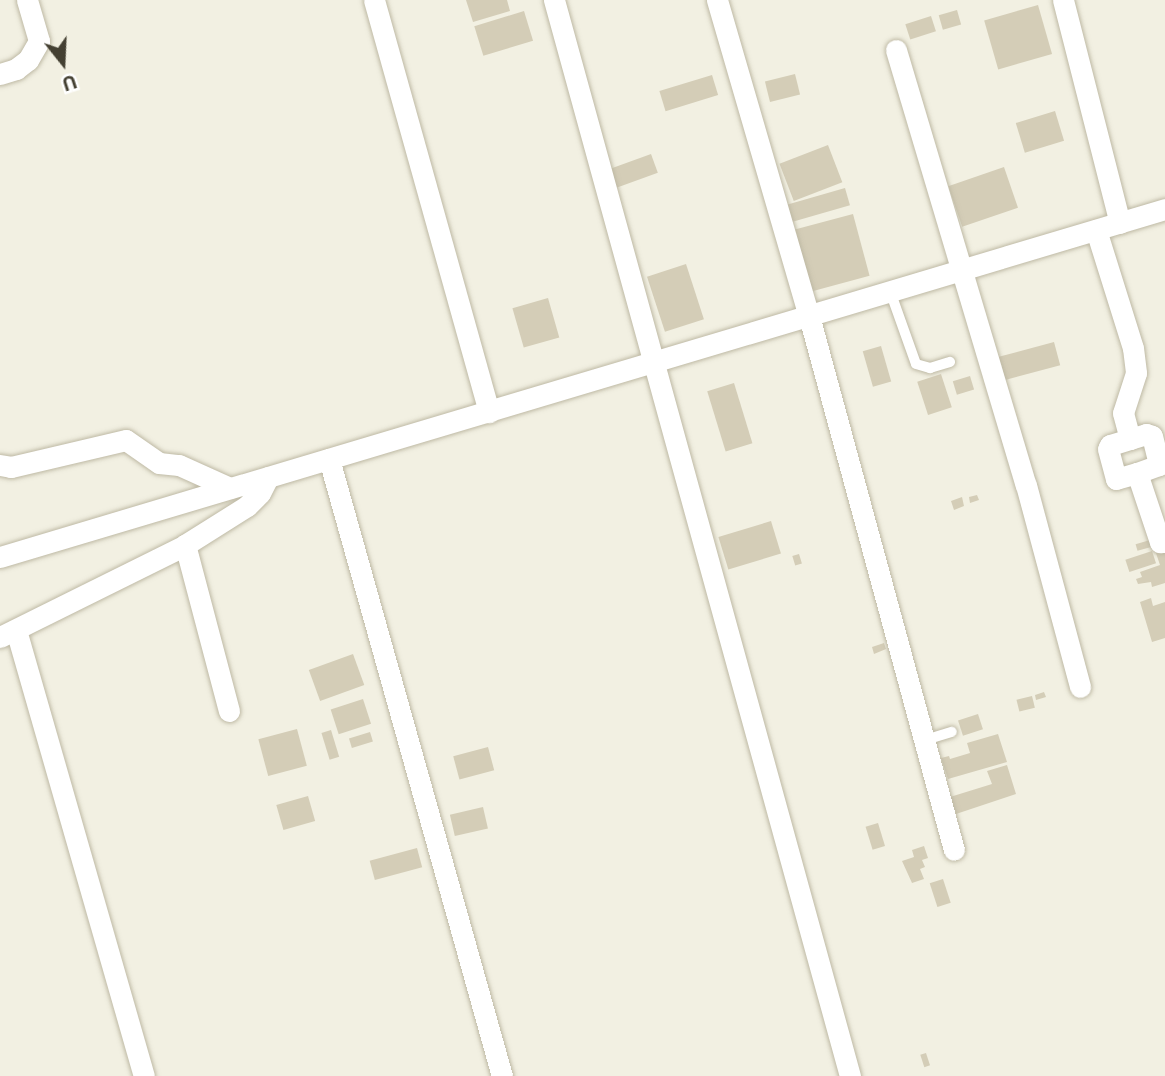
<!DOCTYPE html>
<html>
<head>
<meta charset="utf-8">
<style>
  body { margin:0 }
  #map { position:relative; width:1165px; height:1076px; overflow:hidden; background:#f2f0e2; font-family:"Open Sans",sans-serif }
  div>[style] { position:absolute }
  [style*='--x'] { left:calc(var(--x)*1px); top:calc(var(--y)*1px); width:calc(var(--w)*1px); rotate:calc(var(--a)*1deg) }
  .building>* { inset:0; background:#d4cdb7; transform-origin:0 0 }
  .roads { filter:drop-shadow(0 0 2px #beb9a4) drop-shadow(0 0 2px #beb9a4) }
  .service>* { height:10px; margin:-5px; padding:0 5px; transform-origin:5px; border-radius:5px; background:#fff }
  .minor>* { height:21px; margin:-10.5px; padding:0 10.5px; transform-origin:10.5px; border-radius:10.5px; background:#fff }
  span { translate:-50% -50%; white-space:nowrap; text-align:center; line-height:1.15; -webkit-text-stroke:5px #fff; paint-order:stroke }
  .north { position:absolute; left:28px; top:28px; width:70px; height:70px; -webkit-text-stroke:5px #fff; paint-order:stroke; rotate:162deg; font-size:19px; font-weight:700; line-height:28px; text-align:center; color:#444032 }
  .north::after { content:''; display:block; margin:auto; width:24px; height:32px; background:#444032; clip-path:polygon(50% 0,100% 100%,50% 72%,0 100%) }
</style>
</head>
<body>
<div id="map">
  <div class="building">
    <i style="clip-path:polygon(466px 0,507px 0,510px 11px,473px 22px)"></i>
    <i style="left:1038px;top:5px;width:51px;height:56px;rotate:74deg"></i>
    <i style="left:957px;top:10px;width:15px;height:19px;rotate:74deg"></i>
    <i style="left:524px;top:11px;width:31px;height:52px;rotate:73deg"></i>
    <i style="left:931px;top:16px;width:16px;height:27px;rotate:72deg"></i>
    <i style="left:795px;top:74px;width:21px;height:31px;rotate:76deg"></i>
    <i style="left:712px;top:75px;width:21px;height:55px;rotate:73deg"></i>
    <i style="left:1055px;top:111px;width:31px;height:41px;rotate:73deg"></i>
    <i style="left:828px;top:145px;width:40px;height:52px;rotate:69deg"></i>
    <i style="left:651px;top:154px;width:20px;height:44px;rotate:70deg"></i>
    <i style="left:1004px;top:167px;width:43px;height:59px;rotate:71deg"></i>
    <i style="left:845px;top:188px;width:18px;height:65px;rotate:74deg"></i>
    <i style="left:853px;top:214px;width:64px;height:65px;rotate:75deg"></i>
    <i style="left:686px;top:264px;width:58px;height:41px;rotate:72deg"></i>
    <i style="left:548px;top:298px;width:41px;height:37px;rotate:74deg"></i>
    <i style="left:1054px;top:342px;width:24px;height:57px;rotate:75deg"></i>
    <i style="left:881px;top:346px;width:37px;height:19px;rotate:74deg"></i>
    <i style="left:941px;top:374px;width:35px;height:25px;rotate:72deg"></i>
    <i style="left:970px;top:376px;width:14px;height:18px;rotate:73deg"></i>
    <i style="left:734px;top:383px;width:63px;height:28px;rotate:73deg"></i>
    <i style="clip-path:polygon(977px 495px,979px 500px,970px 503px,969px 497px)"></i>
    <i style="clip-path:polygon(962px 497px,964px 506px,954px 510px,951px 501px)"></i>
    <i style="left:771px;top:521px;width:34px;height:55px;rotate:73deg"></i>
    <i style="left:1150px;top:540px;width:7px;height:15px;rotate:74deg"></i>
    <i style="clip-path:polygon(1165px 549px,1165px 583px,1152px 587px,1151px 582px,1138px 584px,1136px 579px,1142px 577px,1140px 572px,1160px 565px,1156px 553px)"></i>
    <i style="left:1152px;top:551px;width:13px;height:28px;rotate:72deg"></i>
    <i style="left:799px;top:554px;width:10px;height:7px;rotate:73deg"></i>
    <i style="clip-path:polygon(1151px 598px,1153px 606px,1165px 602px,1165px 638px,1152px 642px,1140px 602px)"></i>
    <i style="clip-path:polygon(884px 643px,886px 649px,874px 654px,872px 647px)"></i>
    <i style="left:353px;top:654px;width:33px;height:47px;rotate:70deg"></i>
    <i style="clip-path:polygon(1044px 692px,1046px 697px,1036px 700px,1035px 695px)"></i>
    <i style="left:1032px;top:696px;width:12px;height:16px;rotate:76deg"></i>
    <i style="left:363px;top:699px;width:26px;height:34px;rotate:72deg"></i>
    <i style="left:978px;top:714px;width:16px;height:21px;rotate:72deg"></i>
    <i style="left:297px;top:729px;width:38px;height:40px;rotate:75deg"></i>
    <i style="left:331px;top:730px;width:28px;height:10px;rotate:73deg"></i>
    <i style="left:370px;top:732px;width:10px;height:22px;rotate:73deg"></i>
    <i style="clip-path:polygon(998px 734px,1007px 762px,948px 779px,941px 758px,949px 756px,950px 759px,970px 753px,967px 743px)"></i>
    <i style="left:488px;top:747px;width:24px;height:36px;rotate:75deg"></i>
    <i style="clip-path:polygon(1007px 765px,1016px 794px,956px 814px,950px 797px,992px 784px,987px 771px)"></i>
    <i style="left:308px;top:796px;width:26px;height:33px;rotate:74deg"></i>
    <i style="left:483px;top:807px;width:22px;height:34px;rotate:77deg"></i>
    <i style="left:878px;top:823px;width:24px;height:13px;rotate:73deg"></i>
    <i style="clip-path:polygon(924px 846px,928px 858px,922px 860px,925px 867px,920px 869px,924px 879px,912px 883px,902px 861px,914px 857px,912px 850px)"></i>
    <i style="left:417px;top:848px;width:20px;height:49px;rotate:75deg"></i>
    <i style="left:943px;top:879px;width:25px;height:14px;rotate:72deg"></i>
    <i style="left:926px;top:1053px;width:13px;height:6px;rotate:72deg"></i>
  </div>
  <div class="roads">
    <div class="service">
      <i style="--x:890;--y:291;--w:77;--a:70.4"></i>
      <i style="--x:916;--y:364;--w:15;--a:16"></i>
      <i style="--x:930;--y:368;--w:21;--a:-17"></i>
      <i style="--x:925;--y:740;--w:28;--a:-17"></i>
    </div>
    <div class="minor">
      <i style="--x:374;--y:0;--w:428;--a:74.4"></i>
      <i style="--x:554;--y:0;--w:1116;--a:74.62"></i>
      <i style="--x:717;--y:0;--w:329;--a:73.8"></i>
      <i style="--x:809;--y:316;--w:553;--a:74.81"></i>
      <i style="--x:1063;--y:0;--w:230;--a:75.7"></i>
      <i style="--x:896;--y:50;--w:454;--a:73.4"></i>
      <i style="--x:1026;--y:485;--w:209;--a:75"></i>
      <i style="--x:0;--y:74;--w:17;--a:-17"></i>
      <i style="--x:16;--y:69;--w:15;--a:-37"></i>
      <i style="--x:28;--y:60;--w:22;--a:-60"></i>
      <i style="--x:39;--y:41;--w:43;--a:-106.3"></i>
      <i style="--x:1096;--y:230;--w:124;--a:72.6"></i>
      <i style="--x:1133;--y:348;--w:25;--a:83"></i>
      <i style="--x:1136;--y:373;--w:42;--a:108"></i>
      <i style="--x:1123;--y:413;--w:27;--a:75"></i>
      <i style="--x:1130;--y:439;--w:17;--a:-17"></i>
      <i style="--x:1146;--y:434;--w:6;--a:18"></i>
      <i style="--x:1152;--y:436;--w:30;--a:76"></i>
      <i style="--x:1159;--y:465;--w:23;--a:160"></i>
      <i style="--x:1137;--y:473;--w:73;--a:71.6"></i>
      <i style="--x:1160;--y:542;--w:5;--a:0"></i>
      <i style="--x:1130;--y:439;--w:21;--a:163"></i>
      <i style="--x:1110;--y:445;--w:4;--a:117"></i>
      <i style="--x:1108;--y:449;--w:31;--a:75"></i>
      <i style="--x:1116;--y:479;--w:22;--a:-16"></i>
      <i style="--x:329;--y:459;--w:641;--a:74.34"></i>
      <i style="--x:0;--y:465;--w:11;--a:10"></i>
      <i style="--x:11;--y:467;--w:118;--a:-13.2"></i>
      <i style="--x:126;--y:440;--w:40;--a:34.9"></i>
      <i style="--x:159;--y:463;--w:20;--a:6"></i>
      <i style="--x:179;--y:465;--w:56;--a:24.3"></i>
      <i style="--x:0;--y:557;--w:1216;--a:-16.63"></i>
      <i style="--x:16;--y:630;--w:464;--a:74"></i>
      <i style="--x:0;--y:637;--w:207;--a:-26.4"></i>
      <i style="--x:229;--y:711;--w:172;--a:-104.8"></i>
      <i style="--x:185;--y:545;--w:73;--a:-32.2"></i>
      <i style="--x:247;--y:506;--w:18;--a:-45"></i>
      <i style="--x:260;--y:493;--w:18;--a:-63"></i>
    </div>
  </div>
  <div class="north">U</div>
</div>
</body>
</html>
